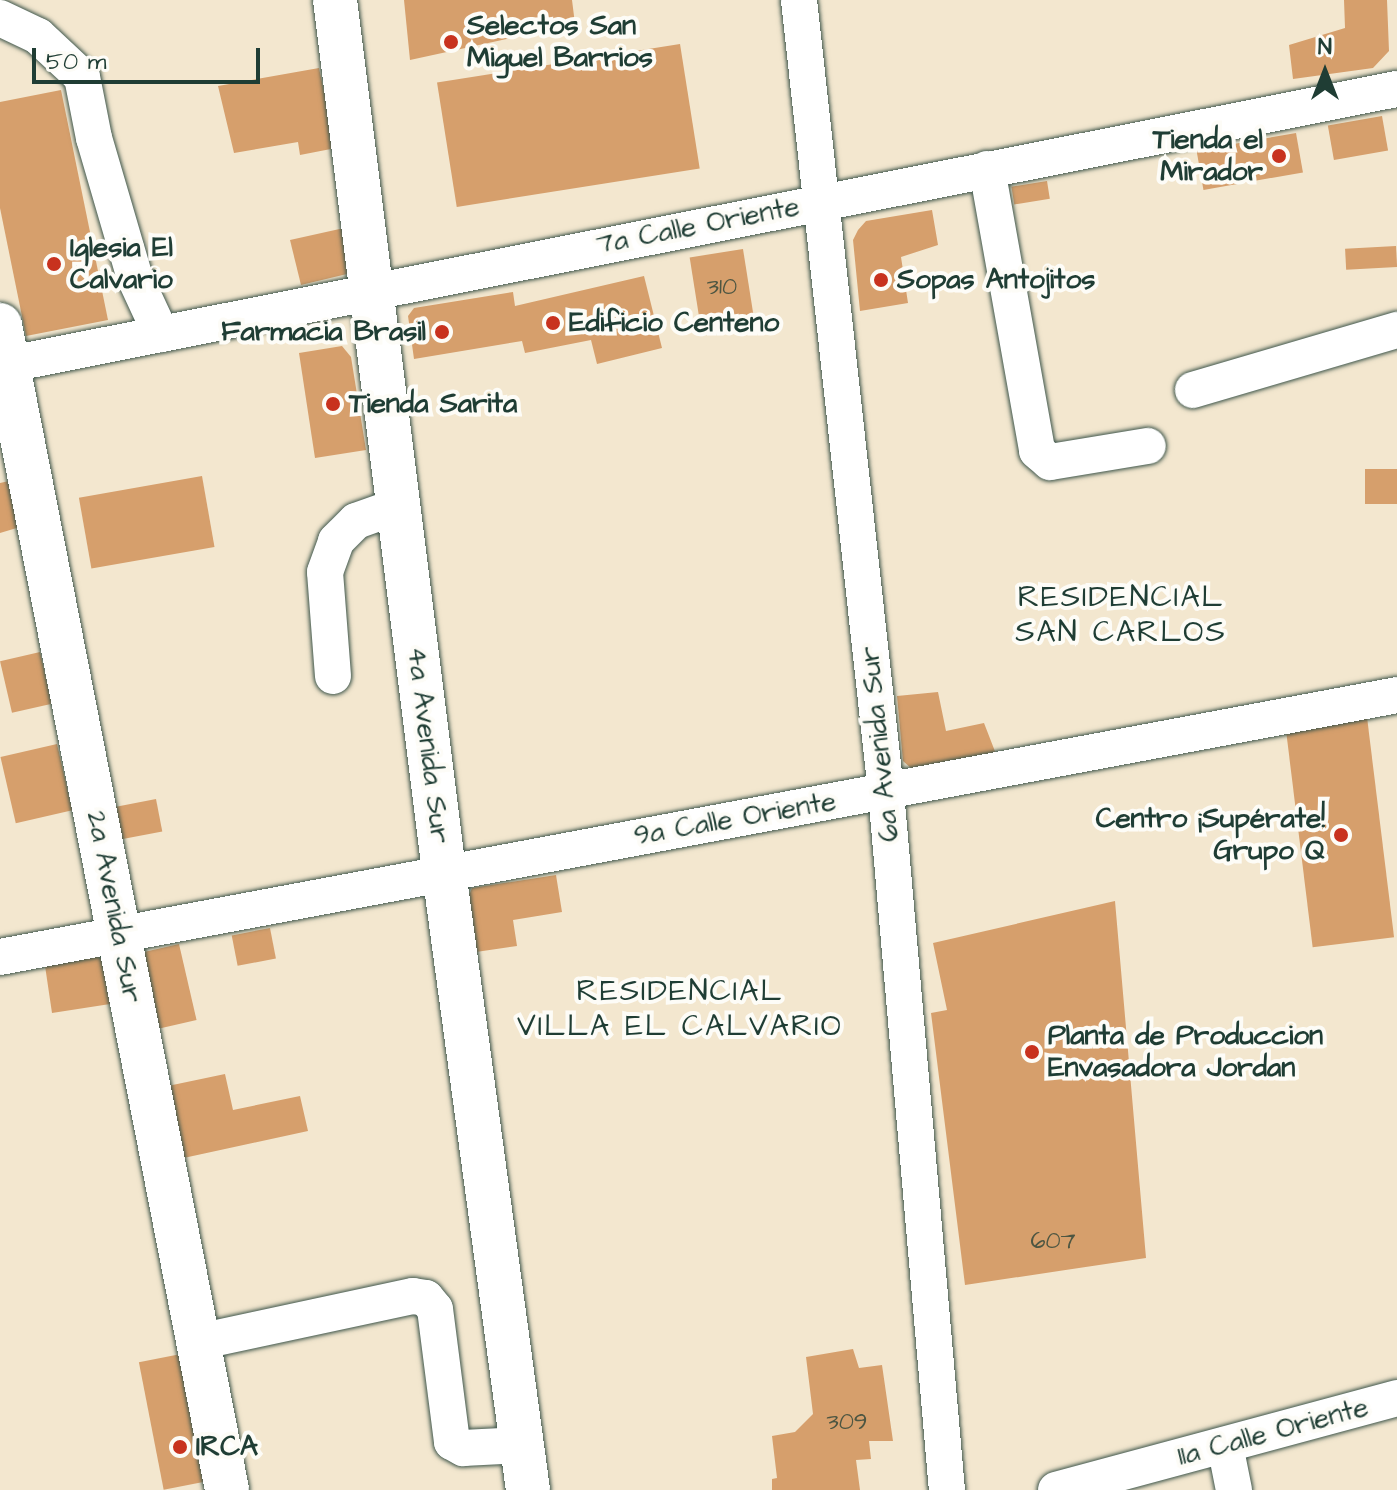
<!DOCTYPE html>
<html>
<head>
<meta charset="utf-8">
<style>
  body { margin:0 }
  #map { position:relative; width:1397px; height:1490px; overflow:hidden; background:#f3e7cf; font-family:"Architects Daughter",sans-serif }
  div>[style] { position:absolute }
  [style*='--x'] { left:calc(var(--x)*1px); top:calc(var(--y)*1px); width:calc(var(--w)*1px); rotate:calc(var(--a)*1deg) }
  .building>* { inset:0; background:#d69f6c; transform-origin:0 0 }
  .roads { filter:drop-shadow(0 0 2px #3f564b) drop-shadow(0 0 2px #3f564b) }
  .minor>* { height:36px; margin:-18px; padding:0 18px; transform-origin:18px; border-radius:18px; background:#fff }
  .major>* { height:44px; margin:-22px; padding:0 22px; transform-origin:22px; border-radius:22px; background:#fff }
  .dots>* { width:22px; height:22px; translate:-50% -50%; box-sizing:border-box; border:4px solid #fdfcf7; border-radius:50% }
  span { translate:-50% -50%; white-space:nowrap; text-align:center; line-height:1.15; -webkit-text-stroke:8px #fdfcf7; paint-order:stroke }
  .number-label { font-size:24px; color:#4d5642 }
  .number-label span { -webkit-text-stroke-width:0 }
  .poi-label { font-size:28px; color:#1f3d34; font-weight:700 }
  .left { translate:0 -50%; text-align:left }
  .right { translate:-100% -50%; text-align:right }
  .street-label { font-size:28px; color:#1f3d34 }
  .neighbourhood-label { font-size:30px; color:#1f3d34; letter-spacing:2px }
  .north { position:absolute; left:1285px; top:32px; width:80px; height:80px; -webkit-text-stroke:6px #fdfcf7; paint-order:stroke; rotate:0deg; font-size:22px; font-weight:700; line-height:32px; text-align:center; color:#1f3d34 }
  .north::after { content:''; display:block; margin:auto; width:28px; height:36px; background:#1f3d34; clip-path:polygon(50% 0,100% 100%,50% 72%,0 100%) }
  .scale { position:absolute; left:32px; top:48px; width:228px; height:36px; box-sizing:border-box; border:4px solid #1f3d34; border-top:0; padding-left:10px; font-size:24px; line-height:28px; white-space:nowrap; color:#1f3d34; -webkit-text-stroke:6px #fdfcf7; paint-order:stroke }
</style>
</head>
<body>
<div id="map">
  <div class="building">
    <i style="clip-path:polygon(404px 0,572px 0,575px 24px,410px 60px)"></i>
    <i style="clip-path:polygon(1344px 0,1387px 0,1389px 51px,1373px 68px,1293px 79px,1289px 45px,1345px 28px)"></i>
    <i style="left:680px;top:44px;width:126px;height:246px;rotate:81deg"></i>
    <i style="clip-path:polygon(319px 68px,336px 148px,300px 155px,298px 142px,234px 153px,218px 86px)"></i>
    <i style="clip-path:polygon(61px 90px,108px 320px,26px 336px,0 208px,0 102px)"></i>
    <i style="left:1382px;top:116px;width:35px;height:55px;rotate:80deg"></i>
    <i style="left:1296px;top:133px;width:40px;height:101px;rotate:80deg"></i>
    <i style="left:1047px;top:181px;width:18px;height:36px;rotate:81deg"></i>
    <i style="clip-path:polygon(932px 210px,938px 245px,901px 257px,908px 303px,860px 311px,853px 240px,858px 230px,866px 221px)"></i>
    <i style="clip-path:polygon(344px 228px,347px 274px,301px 285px,290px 240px)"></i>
    <i style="left:1396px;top:246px;width:21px;height:51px;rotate:87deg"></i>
    <i style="left:743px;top:249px;width:69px;height:54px;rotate:81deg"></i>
    <i style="clip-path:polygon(644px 276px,662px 348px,597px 364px,591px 340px,525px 353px,522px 341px,414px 359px,408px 316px,414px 308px,513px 292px,515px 306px)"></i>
    <i style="clip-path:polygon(342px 346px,351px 357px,366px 450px,315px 458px,299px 353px)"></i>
    <i style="left:1397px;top:469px;width:35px;height:32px;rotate:90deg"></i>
    <i style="left:202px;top:476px;width:72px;height:125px;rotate:80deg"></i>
    <i style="clip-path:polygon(9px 481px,20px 527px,0 533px,0 483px)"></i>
    <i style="left:40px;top:652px;width:53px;height:41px;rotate:77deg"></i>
    <i style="clip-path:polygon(938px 692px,946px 731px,984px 723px,996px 754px,912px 769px,903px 761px,897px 696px)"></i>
    <i style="left:1367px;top:717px;width:222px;height:82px;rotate:83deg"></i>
    <i style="left:57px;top:744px;width:68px;height:58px;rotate:77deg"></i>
    <i style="left:156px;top:799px;width:33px;height:51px;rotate:79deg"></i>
    <i style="clip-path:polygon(556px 875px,562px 912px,513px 920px,517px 946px,476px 952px,468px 898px,472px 888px)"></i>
    <i style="clip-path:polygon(1115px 901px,1146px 1258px,965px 1285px,931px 1013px,947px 1010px,933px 943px)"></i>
    <i style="left:270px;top:928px;width:31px;height:39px;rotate:79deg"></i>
    <i style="left:179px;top:944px;width:78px;height:38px;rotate:77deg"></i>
    <i style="clip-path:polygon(89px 951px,111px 964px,123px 1002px,52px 1013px,44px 959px)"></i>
    <i style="clip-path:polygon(225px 1074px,233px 1110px,300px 1096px,308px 1131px,179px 1159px,163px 1087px)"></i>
    <i style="clip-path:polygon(853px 1349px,859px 1368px,882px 1365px,893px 1441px,869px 1441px,871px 1459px,856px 1460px,860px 1490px,772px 1490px,772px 1479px,777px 1478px,772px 1436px,795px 1432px,813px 1414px,806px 1357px)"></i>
    <i style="left:186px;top:1353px;width:130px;height:48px;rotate:79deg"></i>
  </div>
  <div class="roads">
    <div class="minor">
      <i style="--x:799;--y:0;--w:797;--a:83.73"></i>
      <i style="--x:886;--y:792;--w:701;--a:85.01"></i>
      <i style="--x:0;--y:18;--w:42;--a:25.3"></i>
      <i style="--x:38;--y:36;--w:60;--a:43"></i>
      <i style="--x:82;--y:77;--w:62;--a:78.9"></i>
      <i style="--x:94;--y:138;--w:146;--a:73.7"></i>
      <i style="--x:135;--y:278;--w:62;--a:65.1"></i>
      <i style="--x:987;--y:169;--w:286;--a:79.9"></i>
      <i style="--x:1037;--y:451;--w:17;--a:40"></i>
      <i style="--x:1050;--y:462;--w:99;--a:-9.3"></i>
      <i style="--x:0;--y:366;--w:1424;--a:-11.22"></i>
      <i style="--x:1193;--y:390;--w:213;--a:-16.4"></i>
      <i style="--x:333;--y:676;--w:104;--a:-94.4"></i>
      <i style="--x:325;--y:572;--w:33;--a:-70"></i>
      <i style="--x:336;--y:541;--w:28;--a:-45"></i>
      <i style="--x:356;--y:521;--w:45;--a:-19.7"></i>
      <i style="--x:0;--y:957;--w:1421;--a:-10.62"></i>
      <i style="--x:198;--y:1342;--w:220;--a:-12.1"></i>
      <i style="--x:413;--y:1296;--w:13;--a:9"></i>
      <i style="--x:426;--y:1298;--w:14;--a:51"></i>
      <i style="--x:435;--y:1309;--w:134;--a:82.7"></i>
      <i style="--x:452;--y:1442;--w:13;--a:29"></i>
      <i style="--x:463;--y:1448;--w:59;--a:-2.9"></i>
      <i style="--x:1225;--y:1445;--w:46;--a:78.7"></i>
      <i style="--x:1056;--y:1490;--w:353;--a:-15.1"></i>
    </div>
    <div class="major">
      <i style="--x:335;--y:0;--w:879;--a:82.87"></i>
      <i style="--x:444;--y:872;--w:624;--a:82.26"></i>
      <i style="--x:0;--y:325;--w:1187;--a:78.97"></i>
    </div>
  </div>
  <div class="dots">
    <i style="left:451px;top:42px;background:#c8321e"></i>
    <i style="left:1279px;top:156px;background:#c8321e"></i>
    <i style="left:54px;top:264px;background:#c8321e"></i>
    <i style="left:881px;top:280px;background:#c8321e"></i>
    <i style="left:553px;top:323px;background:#c8321e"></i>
    <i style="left:442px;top:332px;background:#c8321e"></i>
    <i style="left:333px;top:404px;background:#c8321e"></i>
    <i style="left:1341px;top:835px;background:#c8321e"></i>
    <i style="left:1032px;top:1052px;background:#c8321e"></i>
    <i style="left:180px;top:1447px;background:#c8321e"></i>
  </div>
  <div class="number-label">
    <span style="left:722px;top:288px">310</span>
    <span style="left:1053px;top:1242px">607</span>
    <span style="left:847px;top:1423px">309</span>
  </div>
  <div class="poi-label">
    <span class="left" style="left:467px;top:42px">Selectos San<br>Miguel Barrios</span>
    <span class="right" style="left:1263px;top:156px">Tienda el<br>Mirador</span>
    <span class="left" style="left:70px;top:264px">Iglesia El<br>Calvario</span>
    <span class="left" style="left:897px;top:280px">Sopas Antojitos</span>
    <span class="left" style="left:569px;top:323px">Edificio Centeno</span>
    <span class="right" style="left:426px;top:332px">Farmacia Brasil</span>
    <span class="left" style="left:349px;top:404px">Tienda Sarita</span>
    <span class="right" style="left:1325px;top:835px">Centro ¡Supérate!<br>Grupo Q</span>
    <span class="left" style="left:1048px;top:1052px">Planta de Produccion<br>Envasadora Jordan</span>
    <span class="left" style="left:196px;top:1447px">IRCA</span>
  </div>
  <div class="street-label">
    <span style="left:698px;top:226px;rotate:-11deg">7a Calle Oriente</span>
    <span style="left:880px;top:744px;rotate:-96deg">6a Avenida Sur</span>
    <span style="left:428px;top:745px;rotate:83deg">4a Avenida Sur</span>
    <span style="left:735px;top:819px;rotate:-10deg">9a Calle Oriente</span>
    <span style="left:114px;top:907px;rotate:79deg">2a Avenida Sur</span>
    <span style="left:1273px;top:1432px;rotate:-15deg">11a Calle Oriente</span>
  </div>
  <div class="neighbourhood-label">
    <span style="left:1121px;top:614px">RESIDENCIAL<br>SAN CARLOS</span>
    <span style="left:680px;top:1008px">RESIDENCIAL<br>VILLA EL CALVARIO</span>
  </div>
  <div class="north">N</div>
  <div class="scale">50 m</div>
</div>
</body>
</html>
